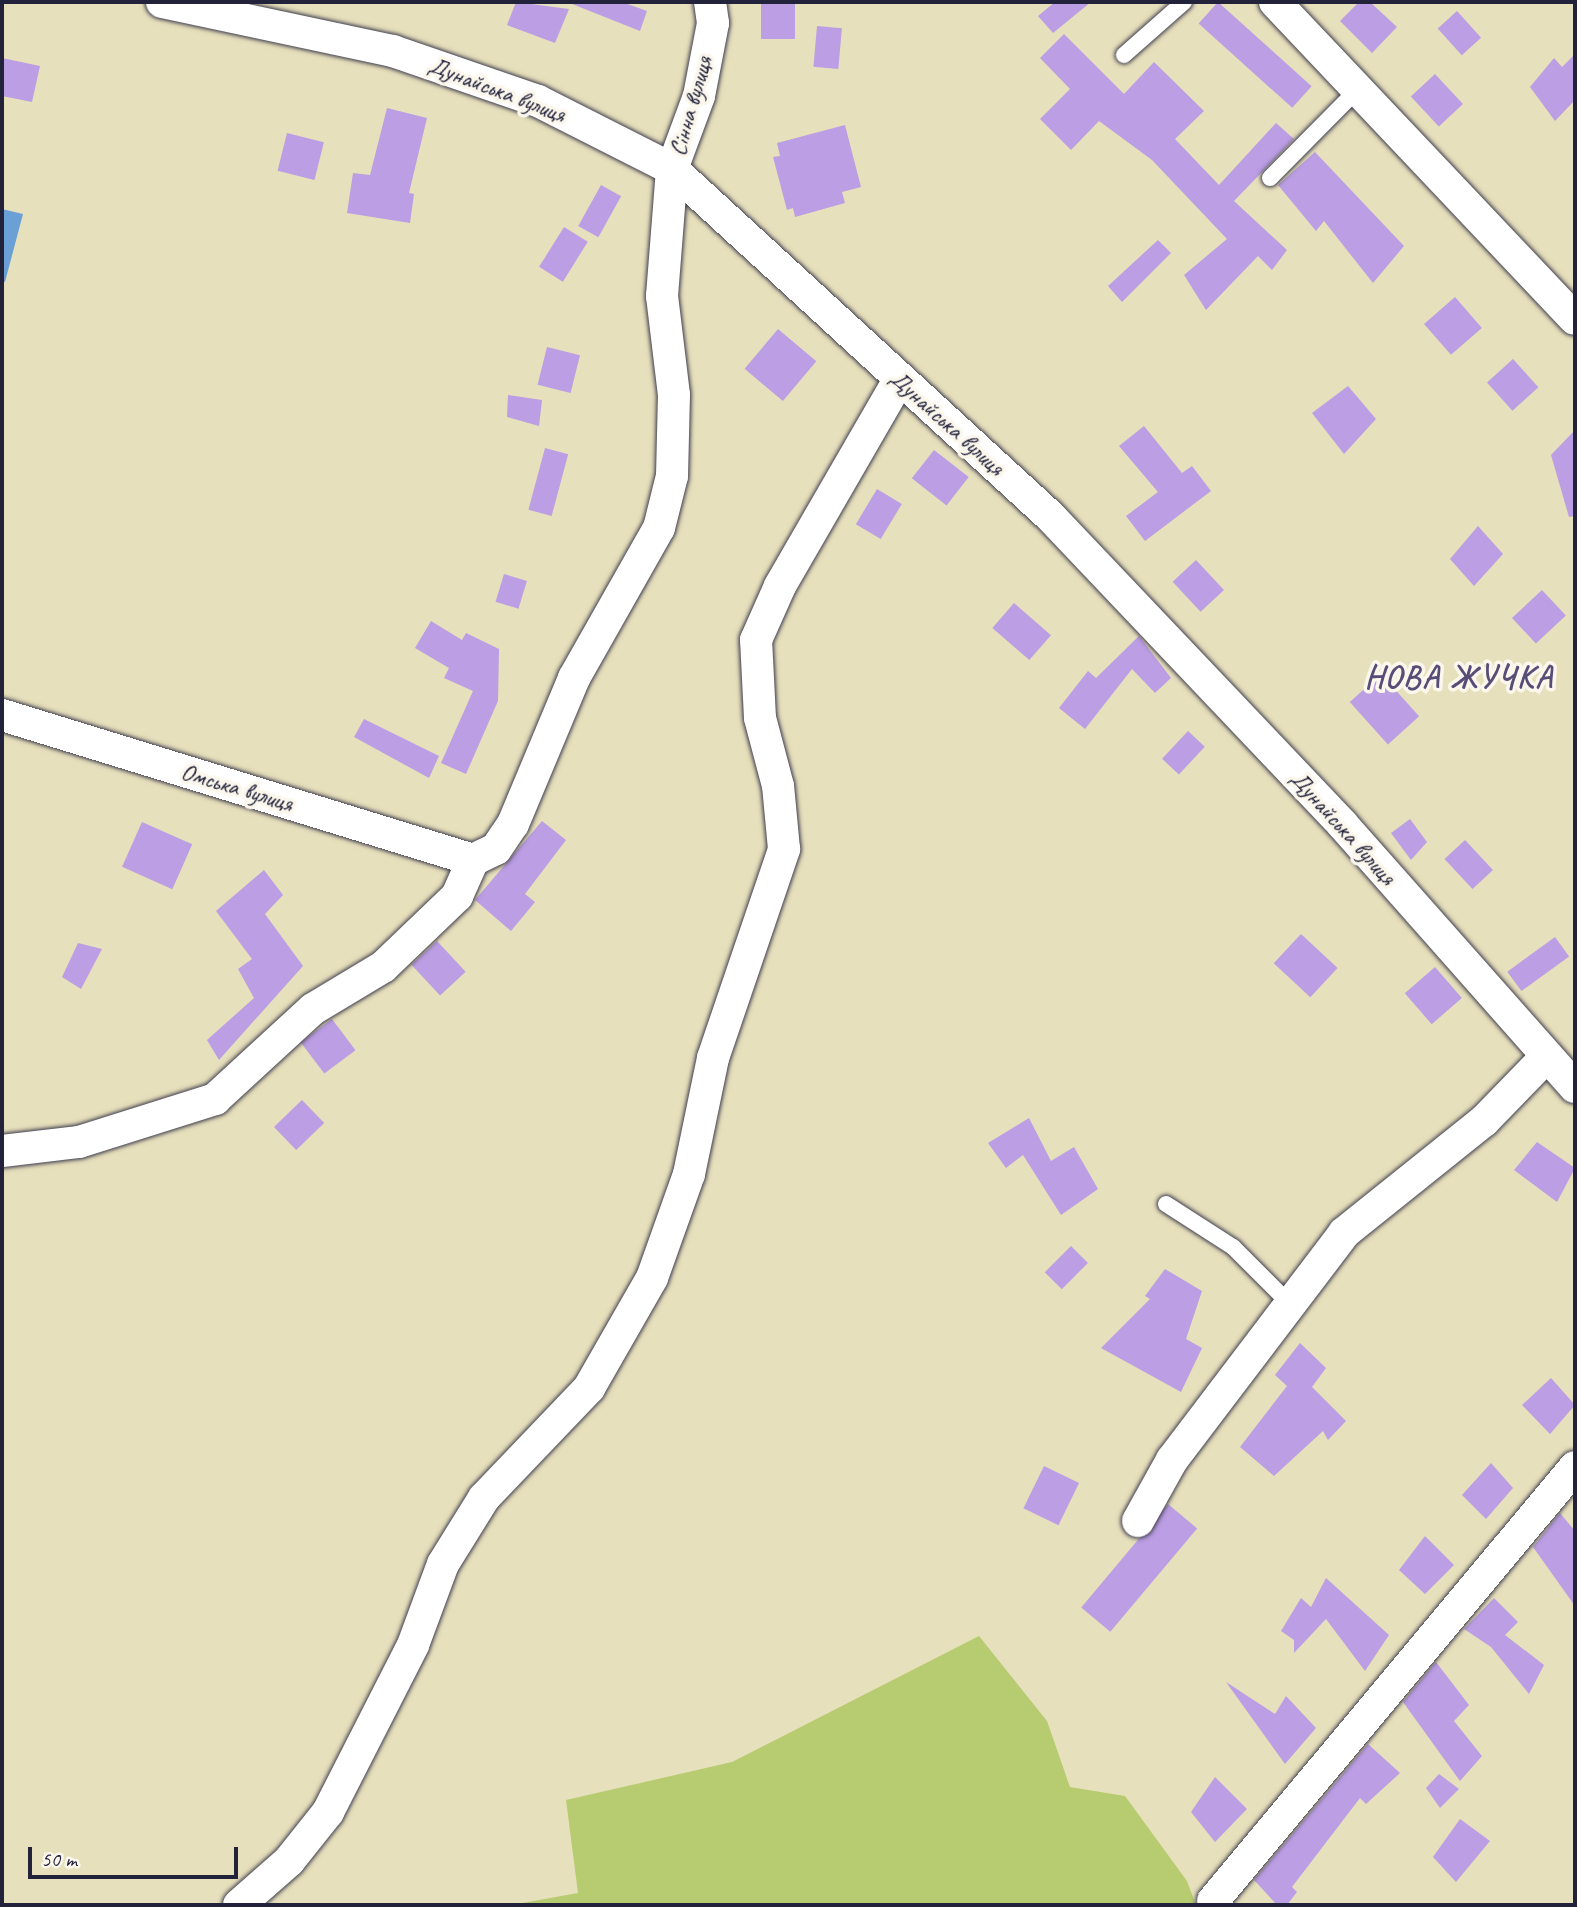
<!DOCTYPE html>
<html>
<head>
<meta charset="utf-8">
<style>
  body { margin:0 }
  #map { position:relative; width:1577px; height:1907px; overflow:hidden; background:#e7e0bc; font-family:Caveat,sans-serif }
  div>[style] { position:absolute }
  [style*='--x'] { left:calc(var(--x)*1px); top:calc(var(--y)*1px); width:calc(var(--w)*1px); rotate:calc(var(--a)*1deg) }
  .green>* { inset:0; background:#b7cc70 }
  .water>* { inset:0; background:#6ba0d7 }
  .building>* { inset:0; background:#bb9ee3; transform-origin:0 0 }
  .roads { filter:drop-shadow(0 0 2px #403e4e) drop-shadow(0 0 2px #403e4e) }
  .lane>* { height:16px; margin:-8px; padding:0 8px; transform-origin:8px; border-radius:8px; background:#fff }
  .street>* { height:32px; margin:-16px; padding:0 16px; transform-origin:16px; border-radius:16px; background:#fff }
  span { translate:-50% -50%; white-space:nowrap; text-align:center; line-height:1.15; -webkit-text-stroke:7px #fbf7ec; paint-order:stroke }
  .street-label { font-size:24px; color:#22223b }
  .district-label { font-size:32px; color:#584d76; font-weight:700; letter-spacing:2px }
  .frame { position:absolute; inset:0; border:4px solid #22223b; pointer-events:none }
  .scale { position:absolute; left:28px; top:1847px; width:210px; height:32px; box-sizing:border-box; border:4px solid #22223b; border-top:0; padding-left:9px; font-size:21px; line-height:24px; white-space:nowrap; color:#22223b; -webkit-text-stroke:5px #fbf7ec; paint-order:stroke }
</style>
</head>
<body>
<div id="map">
  <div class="green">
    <i style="clip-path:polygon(979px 1636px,1047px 1721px,1070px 1787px,1125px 1796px,1187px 1881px,1196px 1905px,511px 1905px,578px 1893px,566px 1800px,732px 1762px)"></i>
  </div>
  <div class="water">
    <i style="clip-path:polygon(2px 209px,23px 214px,5px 282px,2px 281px)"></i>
  </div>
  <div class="building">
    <i style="clip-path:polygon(516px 2px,569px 9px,555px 43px,507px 25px)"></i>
    <i style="clip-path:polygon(567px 2px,622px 2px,647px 11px,640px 31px)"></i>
    <i style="left:761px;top:2px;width:34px;height:37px"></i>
    <i style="clip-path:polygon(1055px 2px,1091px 2px,1053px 33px,1038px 16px)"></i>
    <i style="left:1218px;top:2px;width:126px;height:29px;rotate:42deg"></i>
    <i style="clip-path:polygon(1359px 2px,1370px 2px,1397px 27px,1372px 53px,1340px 21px)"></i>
    <i style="left:1457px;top:11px;width:36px;height:26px;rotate:48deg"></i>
    <i style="left:817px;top:26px;width:25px;height:41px;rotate:5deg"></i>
    <i style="clip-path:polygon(1064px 34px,1124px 94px,1154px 62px,1204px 111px,1175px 139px,1219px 185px,1276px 123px,1294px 139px,1234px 201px,1287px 250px,1272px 270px,1258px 256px,1206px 310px,1184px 275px,1227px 239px,1152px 160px,1099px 121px,1071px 150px,1040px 119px,1070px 89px,1040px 58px)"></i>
    <i style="clip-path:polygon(1575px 54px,1575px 100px,1555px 121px,1530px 87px,1554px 58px,1562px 67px)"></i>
    <i style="clip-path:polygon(2px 58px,40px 66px,32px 102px,2px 96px)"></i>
    <i style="left:1435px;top:74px;width:41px;height:33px;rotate:47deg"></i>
    <i style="clip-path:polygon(387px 108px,427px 118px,409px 193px,414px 194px,410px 223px,347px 213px,353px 173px,370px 175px)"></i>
    <i style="clip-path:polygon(845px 125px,861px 187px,842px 192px,845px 203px,795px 217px,793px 208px,787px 210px,773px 157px,780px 156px,777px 143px)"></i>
    <i style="left:287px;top:133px;width:38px;height:39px;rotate:14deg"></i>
    <i style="clip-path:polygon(1315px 152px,1404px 246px,1373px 283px,1324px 221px,1316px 231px,1278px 185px)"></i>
    <i style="left:601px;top:185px;width:23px;height:47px;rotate:29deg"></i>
    <i style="left:564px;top:227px;width:28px;height:47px;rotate:32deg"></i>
    <i style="clip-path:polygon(1158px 240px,1171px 253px,1122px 302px,1108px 286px)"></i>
    <i style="left:1455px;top:297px;width:41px;height:41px;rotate:49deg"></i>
    <i style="left:778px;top:329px;width:50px;height:52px;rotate:40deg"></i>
    <i style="left:547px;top:347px;width:34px;height:39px;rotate:14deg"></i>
    <i style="left:1513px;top:359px;width:38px;height:35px;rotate:48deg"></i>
    <i style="clip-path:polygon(1348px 386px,1376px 419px,1344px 454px,1312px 413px)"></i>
    <i style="clip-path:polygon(508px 395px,542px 400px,539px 426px,507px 417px)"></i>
    <i style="clip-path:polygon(1144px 426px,1182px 473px,1192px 466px,1211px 491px,1145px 541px,1126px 516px,1158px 492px,1119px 446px)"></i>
    <i style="clip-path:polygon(1575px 430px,1575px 516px,1569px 517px,1551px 455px)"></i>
    <i style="left:545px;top:448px;width:24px;height:64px;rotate:15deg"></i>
    <i style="left:934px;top:450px;width:44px;height:36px;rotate:38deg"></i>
    <i style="left:877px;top:489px;width:29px;height:41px;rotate:31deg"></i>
    <i style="clip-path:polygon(1478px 526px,1503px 554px,1474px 586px,1450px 559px)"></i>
    <i style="left:1196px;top:560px;width:41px;height:32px;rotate:47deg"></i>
    <i style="left:504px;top:574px;width:24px;height:29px;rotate:17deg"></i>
    <i style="left:1542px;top:590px;width:35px;height:41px;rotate:47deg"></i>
    <i style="left:1014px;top:603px;width:49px;height:33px;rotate:41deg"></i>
    <i style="clip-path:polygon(431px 621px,462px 640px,466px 633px,499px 649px,498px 701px,466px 774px,441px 763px,473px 691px,444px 678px,449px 668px,415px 648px)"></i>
    <i style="clip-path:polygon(1139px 636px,1171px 678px,1155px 693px,1132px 669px,1085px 729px,1059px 708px,1088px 671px,1096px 678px)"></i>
    <i style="left:1381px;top:674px;width:57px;height:42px;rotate:48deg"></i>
    <i style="clip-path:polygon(364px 719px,439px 756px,429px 778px,354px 737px)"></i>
    <i style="left:1188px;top:731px;width:23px;height:38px;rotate:43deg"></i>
    <i style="clip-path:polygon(1410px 819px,1427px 842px,1411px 860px,1391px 833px)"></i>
    <i style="clip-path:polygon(542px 821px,566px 840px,525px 894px,535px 902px,511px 931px,475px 900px)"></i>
    <i style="left:142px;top:822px;width:55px;height:49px;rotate:24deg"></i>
    <i style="left:1465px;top:840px;width:41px;height:28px;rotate:47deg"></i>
    <i style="clip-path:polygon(264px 870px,283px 895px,265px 914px,303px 966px,219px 1060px,207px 1040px,254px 998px,238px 969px,252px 959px,216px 911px)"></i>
    <i style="left:1301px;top:934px;width:50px;height:40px;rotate:43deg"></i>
    <i style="left:1555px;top:937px;width:24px;height:59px;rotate:54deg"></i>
    <i style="left:437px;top:941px;width:42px;height:35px;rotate:47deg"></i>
    <i style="clip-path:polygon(78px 943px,102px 949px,81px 989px,62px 977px)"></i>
    <i style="left:1435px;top:967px;width:41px;height:40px;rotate:49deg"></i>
    <i style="left:332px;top:1019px;width:39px;height:39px;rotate:53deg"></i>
    <i style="left:302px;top:1100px;width:32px;height:39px;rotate:46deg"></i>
    <i style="clip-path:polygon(1029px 1118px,1051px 1161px,1074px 1147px,1098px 1189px,1061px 1215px,1023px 1155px,1006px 1168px,988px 1143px)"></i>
    <i style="clip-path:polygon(1537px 1142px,1575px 1168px,1557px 1202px,1514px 1170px)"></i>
    <i style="left:1071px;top:1246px;width:24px;height:37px;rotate:45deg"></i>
    <i style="clip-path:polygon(1165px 1269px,1202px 1291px,1186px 1339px,1202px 1348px,1181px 1392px,1101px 1348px,1150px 1299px,1145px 1296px)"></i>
    <i style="clip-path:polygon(1300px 1343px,1326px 1368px,1312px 1387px,1346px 1421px,1328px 1440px,1323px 1431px,1274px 1476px,1240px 1447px,1287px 1386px,1275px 1375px)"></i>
    <i style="clip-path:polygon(1551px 1378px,1575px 1405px,1550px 1434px,1522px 1405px)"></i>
    <i style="clip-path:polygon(1491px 1463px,1513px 1488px,1486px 1519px,1462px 1495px)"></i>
    <i style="left:1044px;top:1466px;width:39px;height:47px;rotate:26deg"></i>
    <i style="left:1168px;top:1504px;width:38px;height:135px;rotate:40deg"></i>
    <i style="clip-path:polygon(1560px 1513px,1575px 1531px,1575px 1606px,1533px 1547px)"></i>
    <i style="clip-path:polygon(1425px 1536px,1454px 1565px,1425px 1594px,1399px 1570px)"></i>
    <i style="clip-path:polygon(1326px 1578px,1389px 1635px,1365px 1671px,1326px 1619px,1294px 1653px,1294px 1640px,1281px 1631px,1301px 1598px,1311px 1607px)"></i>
    <i style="clip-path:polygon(1494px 1598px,1518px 1622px,1505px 1635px,1544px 1665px,1529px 1694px,1491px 1647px,1464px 1629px)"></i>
    <i style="clip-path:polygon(1436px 1662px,1469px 1705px,1454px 1721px,1482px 1756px,1460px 1781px,1403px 1702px)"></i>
    <i style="clip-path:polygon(1226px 1682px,1275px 1714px,1286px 1696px,1316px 1728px,1285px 1764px)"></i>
    <i style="clip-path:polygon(1368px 1744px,1400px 1773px,1366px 1804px,1360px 1798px,1292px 1887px,1297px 1892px,1287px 1905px,1277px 1905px,1254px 1880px)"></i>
    <i style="clip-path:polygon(1439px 1774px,1459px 1789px,1440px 1808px,1426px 1788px)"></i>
    <i style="clip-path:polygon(1215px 1777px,1247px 1809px,1215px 1842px,1191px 1812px)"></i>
    <i style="clip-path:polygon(1460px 1819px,1490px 1841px,1456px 1882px,1433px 1857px)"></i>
  </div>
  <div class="roads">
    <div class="lane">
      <i style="--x:1124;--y:55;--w:80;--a:-41.5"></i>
      <i style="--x:1270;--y:178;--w:124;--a:-45.3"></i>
      <i style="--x:1166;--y:1204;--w:80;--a:32.7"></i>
      <i style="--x:1233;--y:1247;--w:79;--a:45"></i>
    </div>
    <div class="street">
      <i style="--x:162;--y:2;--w:236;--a:12"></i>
      <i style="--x:393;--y:51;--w:153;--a:19"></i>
      <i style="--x:538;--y:101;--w:150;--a:26.9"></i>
      <i style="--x:672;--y:169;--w:515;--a:42.56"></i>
      <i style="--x:1051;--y:517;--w:424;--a:46.5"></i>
      <i style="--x:1343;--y:825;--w:350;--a:48.5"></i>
      <i style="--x:1275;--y:2;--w:436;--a:46.6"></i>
      <i style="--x:2;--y:715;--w:493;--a:17.1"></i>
      <i style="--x:2;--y:1151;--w:78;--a:-6.7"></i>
      <i style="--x:79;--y:1142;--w:143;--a:-17.5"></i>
      <i style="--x:215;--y:1099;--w:133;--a:-42.6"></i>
      <i style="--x:313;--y:1009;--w:82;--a:-31"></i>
      <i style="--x:383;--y:967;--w:103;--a:-43.8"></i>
      <i style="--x:457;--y:896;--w:39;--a:-66"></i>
      <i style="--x:473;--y:860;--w:25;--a:-26"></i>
      <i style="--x:496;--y:849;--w:30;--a:-56"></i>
      <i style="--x:513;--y:824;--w:158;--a:-67.3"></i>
      <i style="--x:574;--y:678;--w:172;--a:-60.5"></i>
      <i style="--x:659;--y:528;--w:54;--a:-76"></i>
      <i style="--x:672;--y:476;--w:81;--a:-88.6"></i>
      <i style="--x:674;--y:395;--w:100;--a:-96.9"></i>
      <i style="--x:662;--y:296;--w:127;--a:-85.5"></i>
      <i style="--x:672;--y:169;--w:78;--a:-69.7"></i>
      <i style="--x:699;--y:96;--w:74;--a:-79.1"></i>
      <i style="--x:713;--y:23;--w:21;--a:-98"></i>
      <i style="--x:1138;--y:1521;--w:70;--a:-60.9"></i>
      <i style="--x:1172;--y:1460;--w:285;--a:-52.8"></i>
      <i style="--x:1344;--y:1233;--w:179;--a:-38.7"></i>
      <i style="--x:1484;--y:1121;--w:89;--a:-45.9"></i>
      <i style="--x:1213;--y:1901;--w:565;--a:-50.17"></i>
      <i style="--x:239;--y:1905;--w:67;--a:-41.3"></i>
      <i style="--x:289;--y:1861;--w:63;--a:-51.5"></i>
      <i style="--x:328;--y:1812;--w:187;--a:-63"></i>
      <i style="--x:413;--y:1645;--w:86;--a:-69.7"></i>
      <i style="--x:443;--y:1564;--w:78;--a:-58.2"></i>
      <i style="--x:484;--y:1498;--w:152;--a:-46.3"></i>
      <i style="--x:589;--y:1388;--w:127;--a:-60.2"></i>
      <i style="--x:652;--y:1278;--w:110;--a:-70.4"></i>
      <i style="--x:689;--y:1174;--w:118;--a:-78.3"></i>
      <i style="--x:713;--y:1058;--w:221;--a:-71.2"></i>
      <i style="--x:784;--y:849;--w:63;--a:-95.4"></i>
      <i style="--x:778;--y:786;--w:70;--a:-104.8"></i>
      <i style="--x:760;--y:718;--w:78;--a:-92.9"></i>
      <i style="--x:756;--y:640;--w:59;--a:-66"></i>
      <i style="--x:780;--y:586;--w:238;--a:-60"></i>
    </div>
  </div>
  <div class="street-label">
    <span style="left:497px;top:90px;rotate:21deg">Дунайська вулиця</span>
    <span style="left:691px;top:106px;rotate:-74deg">Сінна вулиця</span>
    <span style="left:947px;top:423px;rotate:42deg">Дунайська вулиця</span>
    <span style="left:237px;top:788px;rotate:17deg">Омська вулиця</span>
    <span style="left:1343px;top:828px;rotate:48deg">Дунайська вулиця</span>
  </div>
  <div class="district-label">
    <span style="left:1459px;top:677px">НОВА ЖУЧКА</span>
  </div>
  <div class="frame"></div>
  <div class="scale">50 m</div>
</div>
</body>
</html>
